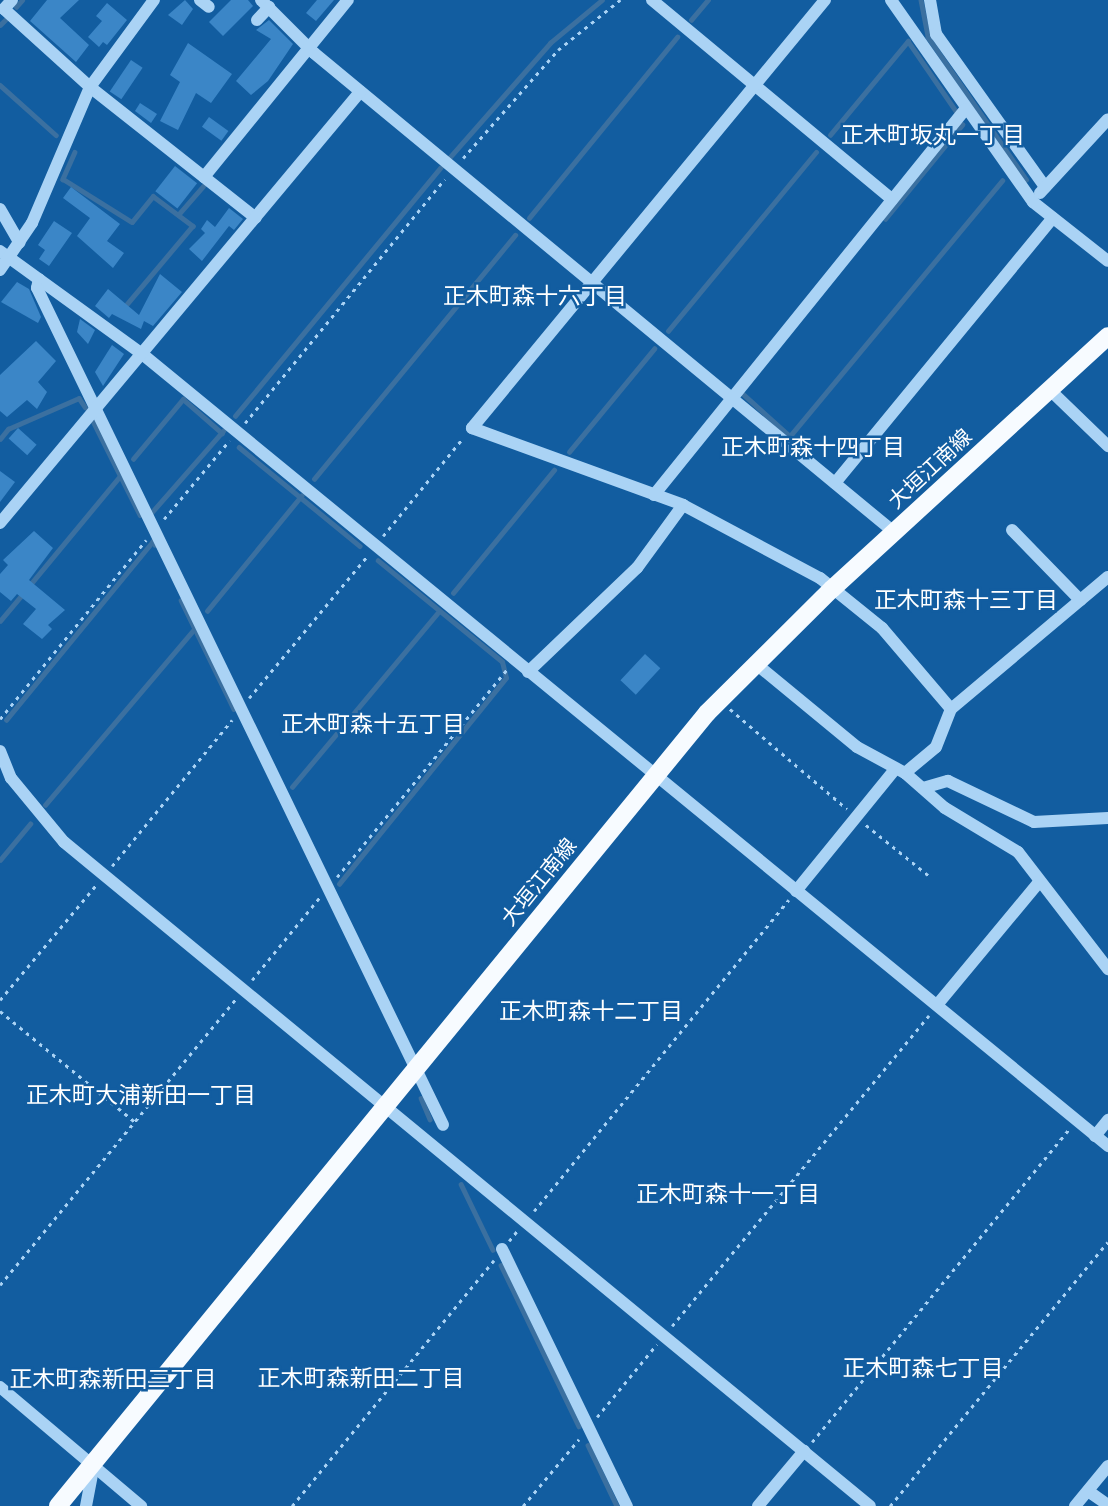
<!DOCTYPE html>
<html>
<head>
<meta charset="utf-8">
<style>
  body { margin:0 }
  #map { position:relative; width:1108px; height:1506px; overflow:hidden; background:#125da0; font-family:Rubik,"Noto Sans JP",sans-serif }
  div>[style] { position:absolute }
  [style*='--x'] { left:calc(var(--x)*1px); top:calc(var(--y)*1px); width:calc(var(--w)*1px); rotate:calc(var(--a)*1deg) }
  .stream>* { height:4.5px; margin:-2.25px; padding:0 2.25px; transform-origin:2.25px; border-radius:2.25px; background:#3b70a0 }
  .building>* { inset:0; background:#3b86c7; transform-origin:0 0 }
  .path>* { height:2.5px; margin-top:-1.25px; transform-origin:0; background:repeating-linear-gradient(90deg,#aad3f5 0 3.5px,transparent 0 8.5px) }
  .minor>* { height:12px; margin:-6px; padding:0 6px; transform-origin:6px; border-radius:6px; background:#aad3f5 }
  .major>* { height:18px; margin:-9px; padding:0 9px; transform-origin:9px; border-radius:9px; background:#f7fbff }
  span { translate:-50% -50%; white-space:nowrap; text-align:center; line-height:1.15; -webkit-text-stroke:5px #125da0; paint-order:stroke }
  .street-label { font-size:21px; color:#fff }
  .neighbourhood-label { font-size:23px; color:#fff }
</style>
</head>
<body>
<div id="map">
  <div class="stream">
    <i style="--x:921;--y:0;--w:38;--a:79"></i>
    <i style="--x:928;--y:37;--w:173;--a:55.4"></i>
    <i style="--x:16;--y:7;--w:9;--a:-49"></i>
    <i style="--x:691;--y:20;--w:26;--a:-50"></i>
    <i style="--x:0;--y:25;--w:8;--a:-45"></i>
    <i style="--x:0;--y:85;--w:75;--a:41.8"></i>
    <i style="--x:830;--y:135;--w:122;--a:-50.3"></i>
    <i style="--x:908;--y:41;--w:85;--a:55.6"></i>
    <i style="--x:75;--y:152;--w:30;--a:114"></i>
    <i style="--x:63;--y:179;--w:81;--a:31.9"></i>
    <i style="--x:132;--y:222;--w:33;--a:-51"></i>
    <i style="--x:153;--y:196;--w:50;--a:36.9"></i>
    <i style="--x:193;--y:226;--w:106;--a:130"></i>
    <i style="--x:450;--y:157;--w:152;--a:-48.7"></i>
    <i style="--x:550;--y:43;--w:67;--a:-39.6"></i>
    <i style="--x:178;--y:215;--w:38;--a:-49"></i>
    <i style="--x:529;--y:218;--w:234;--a:-50.7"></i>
    <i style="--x:885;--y:219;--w:122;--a:-50.7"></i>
    <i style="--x:668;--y:331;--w:232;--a:-50.4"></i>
    <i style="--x:742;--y:393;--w:64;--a:41.9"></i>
    <i style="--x:790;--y:436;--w:332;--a:-50.3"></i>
    <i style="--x:235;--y:416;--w:322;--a:-50.4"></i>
    <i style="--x:93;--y:421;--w:105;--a:63.4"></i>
    <i style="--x:0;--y:439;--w:13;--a:-51"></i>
    <i style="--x:8;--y:429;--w:77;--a:-23.6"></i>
    <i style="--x:79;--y:398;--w:11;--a:56"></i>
    <i style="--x:239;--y:447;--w:156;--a:39.3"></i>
    <i style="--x:569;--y:452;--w:134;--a:-50.5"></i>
    <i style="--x:133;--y:459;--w:78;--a:-50.2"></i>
    <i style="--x:183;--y:399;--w:52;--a:41.1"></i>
    <i style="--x:314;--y:479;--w:316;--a:-50.5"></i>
    <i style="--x:152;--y:512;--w:108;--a:-48.8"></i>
    <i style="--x:29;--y:586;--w:143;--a:-50.4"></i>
    <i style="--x:453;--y:593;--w:159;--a:-50.6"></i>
    <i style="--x:181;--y:600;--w:121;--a:64.1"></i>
    <i style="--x:207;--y:611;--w:149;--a:-50.7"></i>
    <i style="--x:0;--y:621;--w:38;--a:-50"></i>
    <i style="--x:6;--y:720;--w:232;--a:-50.6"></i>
    <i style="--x:153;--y:541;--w:4;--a:63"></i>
    <i style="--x:292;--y:787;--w:229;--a:-50.1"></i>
    <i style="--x:45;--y:805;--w:232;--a:-49.7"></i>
    <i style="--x:0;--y:860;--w:47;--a:-50.2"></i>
    <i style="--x:339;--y:884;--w:265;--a:-51"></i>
    <i style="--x:506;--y:678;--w:16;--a:-104"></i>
    <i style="--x:502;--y:662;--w:160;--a:-140.8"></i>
    <i style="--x:421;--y:1098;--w:23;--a:67"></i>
    <i style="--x:461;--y:1184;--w:73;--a:64.1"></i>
    <i style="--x:501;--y:1265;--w:179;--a:64.2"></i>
    <i style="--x:588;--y:1445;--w:68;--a:64.6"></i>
  </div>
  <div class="building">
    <i style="clip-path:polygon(47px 0,79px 0,60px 18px,89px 45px,76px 62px,30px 21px)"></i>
    <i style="clip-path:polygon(185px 0,193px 9px,182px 25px,168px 15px)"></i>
    <i style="clip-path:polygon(231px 0,248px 0,253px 6px,223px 36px,209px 22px)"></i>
    <i style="clip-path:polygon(317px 0,334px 0,316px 21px,306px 13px)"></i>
    <i style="clip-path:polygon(107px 3px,127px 20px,107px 45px,103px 42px,99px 47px,88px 37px,102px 21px,96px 16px)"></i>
    <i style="clip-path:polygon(269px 20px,293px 44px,268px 81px,251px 95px,236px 81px,271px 39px,256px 30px)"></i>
    <i style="clip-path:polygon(188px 43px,232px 74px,211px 103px,196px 93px,178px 130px,160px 121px,180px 82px,170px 75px)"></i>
    <i style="left:131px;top:60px;width:14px;height:38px;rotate:34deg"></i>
    <i style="clip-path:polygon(140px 103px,157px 114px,151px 123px,135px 111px)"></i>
    <i style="left:209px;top:117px;width:24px;height:12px;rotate:36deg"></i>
    <i style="left:175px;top:166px;width:28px;height:32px;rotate:38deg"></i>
    <i style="clip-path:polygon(71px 187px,120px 224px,107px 241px,124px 253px,113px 268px,77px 236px,90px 218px,63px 198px)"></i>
    <i style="clip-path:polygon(229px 208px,243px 219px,234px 230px,229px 226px,202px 261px,189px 249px,205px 233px,201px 229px,207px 220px,215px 227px)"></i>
    <i style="clip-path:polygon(54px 221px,72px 233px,49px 266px,39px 259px,45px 250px,38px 245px)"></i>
    <i style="clip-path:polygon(160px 274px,182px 292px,153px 326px,144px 321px,141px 329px,112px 314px,109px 318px,95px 306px,108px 289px,139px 315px)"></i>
    <i style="clip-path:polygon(17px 282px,29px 289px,41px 317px,38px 323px,1px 302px)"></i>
    <i style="clip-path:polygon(80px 319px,95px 330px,88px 344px,77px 332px)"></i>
    <i style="clip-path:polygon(36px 341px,56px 361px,38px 382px,47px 392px,37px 409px,27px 400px,7px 417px,0 411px,0 375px)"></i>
    <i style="clip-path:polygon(112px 345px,124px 354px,103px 386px,95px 372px)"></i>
    <i style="left:18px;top:428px;width:25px;height:14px;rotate:42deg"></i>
    <i style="clip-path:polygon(0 471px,15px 482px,0 502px)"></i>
    <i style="clip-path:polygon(34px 531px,53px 548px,29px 580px,65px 610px,48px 625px,52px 629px,42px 639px,23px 624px,36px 609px,17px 594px,11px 601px,0 592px,0 574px,8px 565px,3px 560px)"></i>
    <i style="left:645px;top:654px;width:21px;height:36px;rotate:43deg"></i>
  </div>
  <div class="path">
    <i style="--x:463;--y:158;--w:144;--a:-48.7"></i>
    <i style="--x:558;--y:50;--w:80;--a:-38.9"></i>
    <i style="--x:245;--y:423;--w:315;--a:-50.7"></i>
    <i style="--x:164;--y:519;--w:102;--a:-50.2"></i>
    <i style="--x:383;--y:536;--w:127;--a:-50.8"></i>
    <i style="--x:249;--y:698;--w:186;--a:-50.2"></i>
    <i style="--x:730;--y:709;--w:154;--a:40.5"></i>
    <i style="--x:0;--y:719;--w:231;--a:-50.8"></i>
    <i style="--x:866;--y:825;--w:80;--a:38.9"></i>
    <i style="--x:112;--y:866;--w:189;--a:-50.6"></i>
    <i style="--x:337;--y:877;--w:270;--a:-50.7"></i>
    <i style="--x:252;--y:980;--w:106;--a:-50.7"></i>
    <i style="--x:0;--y:1000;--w:150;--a:-50.1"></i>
    <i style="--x:0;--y:1011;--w:175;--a:39.4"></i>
    <i style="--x:534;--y:1211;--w:402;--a:-50.7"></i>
    <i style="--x:509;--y:1241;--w:14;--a:-51"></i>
    <i style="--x:0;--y:1285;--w:372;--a:-50.5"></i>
    <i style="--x:672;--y:1326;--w:403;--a:-50.4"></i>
    <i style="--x:597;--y:1417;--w:94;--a:-50.6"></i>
    <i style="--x:812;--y:1442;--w:404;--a:-50.6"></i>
    <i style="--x:292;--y:1506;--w:318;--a:-50.6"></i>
    <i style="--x:523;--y:1506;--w:87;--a:-50.1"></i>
    <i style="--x:890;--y:1506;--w:342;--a:-50.5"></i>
  </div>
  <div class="minor">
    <i style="--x:12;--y:0;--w:12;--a:132"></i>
    <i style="--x:4;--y:9;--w:116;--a:42.2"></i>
    <i style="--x:90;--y:87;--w:211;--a:38.3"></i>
    <i style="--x:200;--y:0;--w:11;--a:38"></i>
    <i style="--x:261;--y:0;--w:75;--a:45"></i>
    <i style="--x:314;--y:53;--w:754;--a:39.56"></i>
    <i style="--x:652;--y:0;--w:312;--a:39.7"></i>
    <i style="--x:825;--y:0;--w:555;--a:129.51"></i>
    <i style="--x:472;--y:428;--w:225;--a:20"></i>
    <i style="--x:683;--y:505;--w:155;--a:28.1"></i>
    <i style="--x:820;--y:578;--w:80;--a:38.9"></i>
    <i style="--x:882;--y:628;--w:106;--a:49.6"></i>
    <i style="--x:891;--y:0;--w:247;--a:54.9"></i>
    <i style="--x:1033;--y:202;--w:95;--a:38.2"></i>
    <i style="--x:930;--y:0;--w:35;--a:80"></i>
    <i style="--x:936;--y:34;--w:188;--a:54.5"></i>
    <i style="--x:257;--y:20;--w:18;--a:-47"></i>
    <i style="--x:204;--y:177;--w:228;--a:-50.9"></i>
    <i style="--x:1040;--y:193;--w:100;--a:-47.4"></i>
    <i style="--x:0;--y:209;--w:39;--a:60"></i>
    <i style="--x:0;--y:251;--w:174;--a:35.9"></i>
    <i style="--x:141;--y:353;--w:1251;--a:39.35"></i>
    <i style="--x:0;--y:270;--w:57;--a:-55.8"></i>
    <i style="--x:32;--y:223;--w:148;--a:-66.9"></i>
    <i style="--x:90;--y:87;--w:108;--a:-53.7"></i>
    <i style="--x:39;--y:279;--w:9;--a:103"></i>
    <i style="--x:37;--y:288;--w:930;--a:64.12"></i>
    <i style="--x:1050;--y:390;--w:81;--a:44"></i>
    <i style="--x:835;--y:483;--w:343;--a:-50.6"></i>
    <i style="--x:654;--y:495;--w:495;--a:-51.1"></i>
    <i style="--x:0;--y:523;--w:562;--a:-50.13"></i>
    <i style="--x:1012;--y:530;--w:98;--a:45.8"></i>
    <i style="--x:755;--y:663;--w:132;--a:39.5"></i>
    <i style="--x:857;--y:747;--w:55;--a:28.4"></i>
    <i style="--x:905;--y:773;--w:53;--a:41.2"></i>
    <i style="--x:945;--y:808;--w:85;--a:31.1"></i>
    <i style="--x:1018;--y:852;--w:148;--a:52.4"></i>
    <i style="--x:528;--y:672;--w:151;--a:-43.7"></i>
    <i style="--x:637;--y:568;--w:78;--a:-53.9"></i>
    <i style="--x:0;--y:751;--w:29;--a:68"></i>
    <i style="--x:11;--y:778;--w:83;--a:50.4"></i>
    <i style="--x:64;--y:842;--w:1044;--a:39.48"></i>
    <i style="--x:905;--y:773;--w:40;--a:-40"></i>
    <i style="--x:936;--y:747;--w:41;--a:-68.5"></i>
    <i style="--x:951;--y:709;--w:205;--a:-40.1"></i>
    <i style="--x:923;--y:788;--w:26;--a:-16"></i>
    <i style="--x:948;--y:781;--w:95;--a:25.5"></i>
    <i style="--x:1034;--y:822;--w:74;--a:-3.1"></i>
    <i style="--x:796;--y:891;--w:157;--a:-50.9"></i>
    <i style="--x:937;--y:1005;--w:161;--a:-50.3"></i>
    <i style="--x:1095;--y:1136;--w:21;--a:-51"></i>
    <i style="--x:502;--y:1249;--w:286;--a:64.1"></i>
    <i style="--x:0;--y:1387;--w:185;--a:40.2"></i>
    <i style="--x:1088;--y:1491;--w:24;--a:35"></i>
    <i style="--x:86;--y:1506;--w:43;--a:-79.2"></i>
    <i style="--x:758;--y:1506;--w:72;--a:-50.1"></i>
    <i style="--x:1075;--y:1506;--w:52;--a:-50.5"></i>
  </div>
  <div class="major">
    <i style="--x:58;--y:1506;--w:1025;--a:-50.7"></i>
    <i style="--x:707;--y:713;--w:176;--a:-44.8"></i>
    <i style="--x:832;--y:589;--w:374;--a:-42.5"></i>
  </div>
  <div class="street-label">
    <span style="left:930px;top:469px;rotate:-43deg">大垣江南線</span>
    <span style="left:539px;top:882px;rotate:-51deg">大垣江南線</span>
  </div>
  <div class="neighbourhood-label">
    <span style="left:933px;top:135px">正木町坂丸一丁目</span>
    <span style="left:535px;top:296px">正木町森十六丁目</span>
    <span style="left:813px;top:447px">正木町森十四丁目</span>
    <span style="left:966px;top:600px">正木町森十三丁目</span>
    <span style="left:373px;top:724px">正木町森十五丁目</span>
    <span style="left:591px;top:1011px">正木町森十二丁目</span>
    <span style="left:141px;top:1095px">正木町大浦新田一丁目</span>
    <span style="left:728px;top:1194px">正木町森十一丁目</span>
    <span style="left:923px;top:1368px">正木町森七丁目</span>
    <span style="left:361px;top:1378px">正木町森新田二丁目</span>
    <span style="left:113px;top:1379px">正木町森新田三丁目</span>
  </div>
</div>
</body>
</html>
